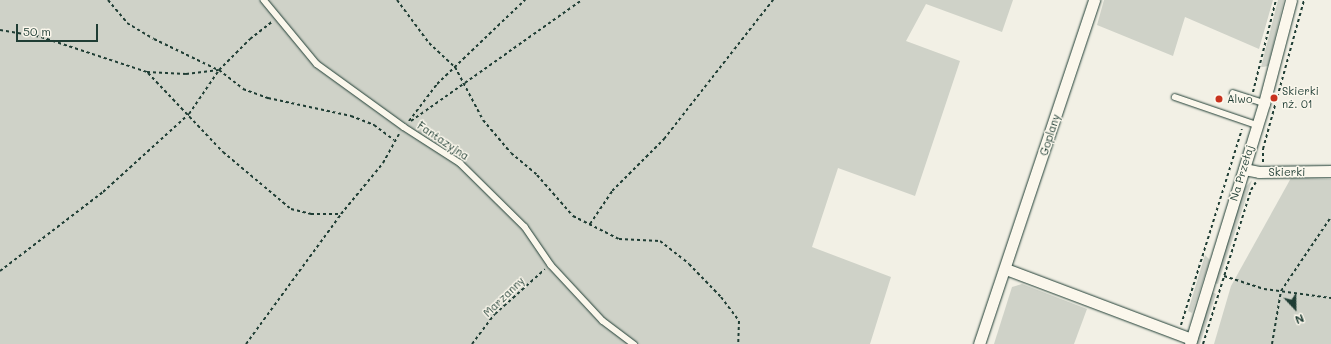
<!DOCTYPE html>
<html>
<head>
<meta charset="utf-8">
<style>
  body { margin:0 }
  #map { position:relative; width:1331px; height:344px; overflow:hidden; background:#f2f0e5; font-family:Mali,sans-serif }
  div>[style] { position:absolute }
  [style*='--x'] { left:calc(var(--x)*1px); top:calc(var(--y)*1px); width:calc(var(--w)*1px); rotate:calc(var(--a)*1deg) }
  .green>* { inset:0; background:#cfd2c8 }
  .path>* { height:2px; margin-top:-1px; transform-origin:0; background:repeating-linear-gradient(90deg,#1f3d34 0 3px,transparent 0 6px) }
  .roads { filter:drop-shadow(0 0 1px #1f3d34) drop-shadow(0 0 1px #1f3d34) }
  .lane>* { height:5.5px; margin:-2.75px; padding:0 2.75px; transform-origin:2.75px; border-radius:2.75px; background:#fbf7ec }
  .street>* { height:11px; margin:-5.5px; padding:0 5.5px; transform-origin:5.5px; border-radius:5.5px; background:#fbf7ec }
  .dots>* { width:11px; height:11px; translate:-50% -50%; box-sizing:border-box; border:2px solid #fbf7ec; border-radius:50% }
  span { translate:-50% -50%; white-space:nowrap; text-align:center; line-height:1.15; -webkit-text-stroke:3px #fbf7ec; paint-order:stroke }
  .poi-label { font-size:11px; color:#1f3d34 }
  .left { translate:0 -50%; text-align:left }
  .street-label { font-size:11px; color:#1f3d34 }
  .north { position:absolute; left:1275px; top:288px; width:40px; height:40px; -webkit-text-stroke:3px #fbf7ec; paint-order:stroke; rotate:158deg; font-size:11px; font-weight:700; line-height:16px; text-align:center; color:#1f3d34 }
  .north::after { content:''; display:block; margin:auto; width:14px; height:18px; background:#1f3d34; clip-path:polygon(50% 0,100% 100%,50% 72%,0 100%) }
  .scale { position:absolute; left:16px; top:24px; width:82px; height:18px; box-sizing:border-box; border:2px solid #1f3d34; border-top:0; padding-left:5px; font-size:12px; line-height:14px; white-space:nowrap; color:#1f3d34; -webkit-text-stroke:3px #fbf7ec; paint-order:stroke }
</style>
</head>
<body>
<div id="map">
  <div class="green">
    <i style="clip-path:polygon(0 0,1013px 0,1002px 32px,926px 4px,906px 41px,960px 61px,915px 196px,838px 168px,812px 247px,891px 277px,870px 344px,0 344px)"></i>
    <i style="clip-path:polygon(1104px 0,1273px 0,1259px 49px,1185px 17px,1173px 56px,1097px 25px)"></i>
    <i style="clip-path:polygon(1278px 0,1284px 0,1268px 66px,1263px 67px,1261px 67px)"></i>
    <i style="clip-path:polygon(1291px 178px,1331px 179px,1331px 344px,1214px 344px,1231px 286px)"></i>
    <i style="clip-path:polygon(1252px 180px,1218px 284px,1215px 283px,1243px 190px)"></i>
    <i style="clip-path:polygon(1205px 255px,1210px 260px,1192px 313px,1188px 311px)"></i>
    <i style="clip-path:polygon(1022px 284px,1087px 309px,1074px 344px,994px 344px,1012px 287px)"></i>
    <i style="clip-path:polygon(1212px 292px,1216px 294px,1200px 344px,1196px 344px)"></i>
  </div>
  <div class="path">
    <i style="--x:108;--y:0;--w:30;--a:50"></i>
    <i style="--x:127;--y:23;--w:31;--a:31"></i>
    <i style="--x:154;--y:39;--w:71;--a:25.8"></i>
    <i style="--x:397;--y:0;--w:54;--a:53.3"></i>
    <i style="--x:429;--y:43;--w:35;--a:43"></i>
    <i style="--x:455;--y:67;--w:60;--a:62.2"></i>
    <i style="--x:483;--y:120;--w:43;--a:49.7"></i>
    <i style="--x:511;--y:153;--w:34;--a:40"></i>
    <i style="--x:537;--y:175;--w:55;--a:48.7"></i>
    <i style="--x:573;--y:216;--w:51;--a:26.6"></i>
    <i style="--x:619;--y:239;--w:41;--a:2.8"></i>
    <i style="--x:660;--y:241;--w:37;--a:38"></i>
    <i style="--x:689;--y:264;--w:46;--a:45.9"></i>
    <i style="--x:721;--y:297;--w:30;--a:53"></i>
    <i style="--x:739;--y:321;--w:23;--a:92"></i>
    <i style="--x:0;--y:30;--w:42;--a:9.7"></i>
    <i style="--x:41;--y:37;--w:112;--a:18.3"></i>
    <i style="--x:147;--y:72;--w:39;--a:3"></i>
    <i style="--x:186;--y:74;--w:33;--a:-7"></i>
    <i style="--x:219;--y:70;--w:31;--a:38"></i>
    <i style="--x:243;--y:89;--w:27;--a:20"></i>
    <i style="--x:268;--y:98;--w:85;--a:12.2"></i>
    <i style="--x:351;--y:116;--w:25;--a:21"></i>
    <i style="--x:374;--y:125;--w:25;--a:37"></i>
    <i style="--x:148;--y:73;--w:109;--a:46.5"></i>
    <i style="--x:223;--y:152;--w:89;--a:40"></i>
    <i style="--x:291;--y:209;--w:21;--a:14"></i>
    <i style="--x:311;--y:214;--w:30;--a:0"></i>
    <i style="--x:1253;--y:92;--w:95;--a:-76"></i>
    <i style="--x:409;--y:121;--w:46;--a:-52.9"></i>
    <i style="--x:437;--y:84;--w:122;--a:-43.7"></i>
    <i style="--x:411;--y:121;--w:209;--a:-35.3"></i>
    <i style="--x:1263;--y:162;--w:13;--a:-90"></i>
    <i style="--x:1263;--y:149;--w:155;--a:-74.6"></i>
    <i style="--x:590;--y:224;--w:40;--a:-56"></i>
    <i style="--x:612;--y:191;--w:74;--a:-45"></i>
    <i style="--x:664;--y:139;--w:177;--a:-51.9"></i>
    <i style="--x:0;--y:271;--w:130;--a:-37.5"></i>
    <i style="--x:103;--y:192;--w:116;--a:-42.2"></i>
    <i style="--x:189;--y:114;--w:53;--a:-55.7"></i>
    <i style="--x:219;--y:70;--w:44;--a:-45"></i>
    <i style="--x:250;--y:39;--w:29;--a:-38"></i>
    <i style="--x:1224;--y:276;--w:42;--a:18"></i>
    <i style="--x:1264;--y:289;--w:68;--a:7.7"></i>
    <i style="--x:1181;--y:325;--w:205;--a:-72.7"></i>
    <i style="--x:246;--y:344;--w:161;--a:-53.8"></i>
    <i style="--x:341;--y:214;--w:66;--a:-50.5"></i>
    <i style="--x:383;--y:163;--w:33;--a:-61"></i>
    <i style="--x:472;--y:344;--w:38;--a:-53"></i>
    <i style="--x:495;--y:314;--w:67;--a:-42"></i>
    <i style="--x:1203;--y:344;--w:161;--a:-72.7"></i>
    <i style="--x:1251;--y:190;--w:9;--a:-58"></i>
    <i style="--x:1272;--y:344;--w:54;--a:-80.4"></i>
    <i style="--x:1281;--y:291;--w:89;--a:-56"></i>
  </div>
  <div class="roads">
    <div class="lane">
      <i style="--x:264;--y:0;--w:83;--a:50.4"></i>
      <i style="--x:317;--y:64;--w:107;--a:35.9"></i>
      <i style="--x:404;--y:127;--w:67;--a:32.7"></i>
      <i style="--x:460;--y:163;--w:91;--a:44.6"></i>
      <i style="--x:525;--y:227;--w:46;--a:55.6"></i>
      <i style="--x:551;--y:265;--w:76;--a:47.1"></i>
      <i style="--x:603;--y:321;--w:39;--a:37"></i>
      <i style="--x:1233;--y:93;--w:33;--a:18"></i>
      <i style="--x:1175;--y:97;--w:87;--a:18.9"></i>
    </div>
    <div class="street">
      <i style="--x:1244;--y:169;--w:15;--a:11"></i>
      <i style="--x:1259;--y:172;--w:72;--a:-0.8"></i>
      <i style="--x:1006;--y:269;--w:198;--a:20.7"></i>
      <i style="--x:979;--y:344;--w:363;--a:-71.5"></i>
      <i style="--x:1190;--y:344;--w:252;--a:-72.9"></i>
      <i style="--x:1264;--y:103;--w:106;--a:-75.3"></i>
    </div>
  </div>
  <div class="dots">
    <i style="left:1274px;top:98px;background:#c8321e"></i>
    <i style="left:1219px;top:99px;background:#c8321e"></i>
  </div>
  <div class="poi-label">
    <span class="left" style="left:1282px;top:98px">Skierki<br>nż. 01</span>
    <span class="left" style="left:1227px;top:99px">Alwo</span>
  </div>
  <div class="street-label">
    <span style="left:1050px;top:135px;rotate:-72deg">Goplany</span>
    <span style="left:443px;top:141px;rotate:34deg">Fantazyjna</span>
    <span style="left:1287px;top:172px">Skierki</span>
    <span style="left:1242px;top:173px;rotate:-73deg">Na Przełaj</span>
    <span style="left:504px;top:297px;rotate:-44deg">Marzanny</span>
  </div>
  <div class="north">N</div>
  <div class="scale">50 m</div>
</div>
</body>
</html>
